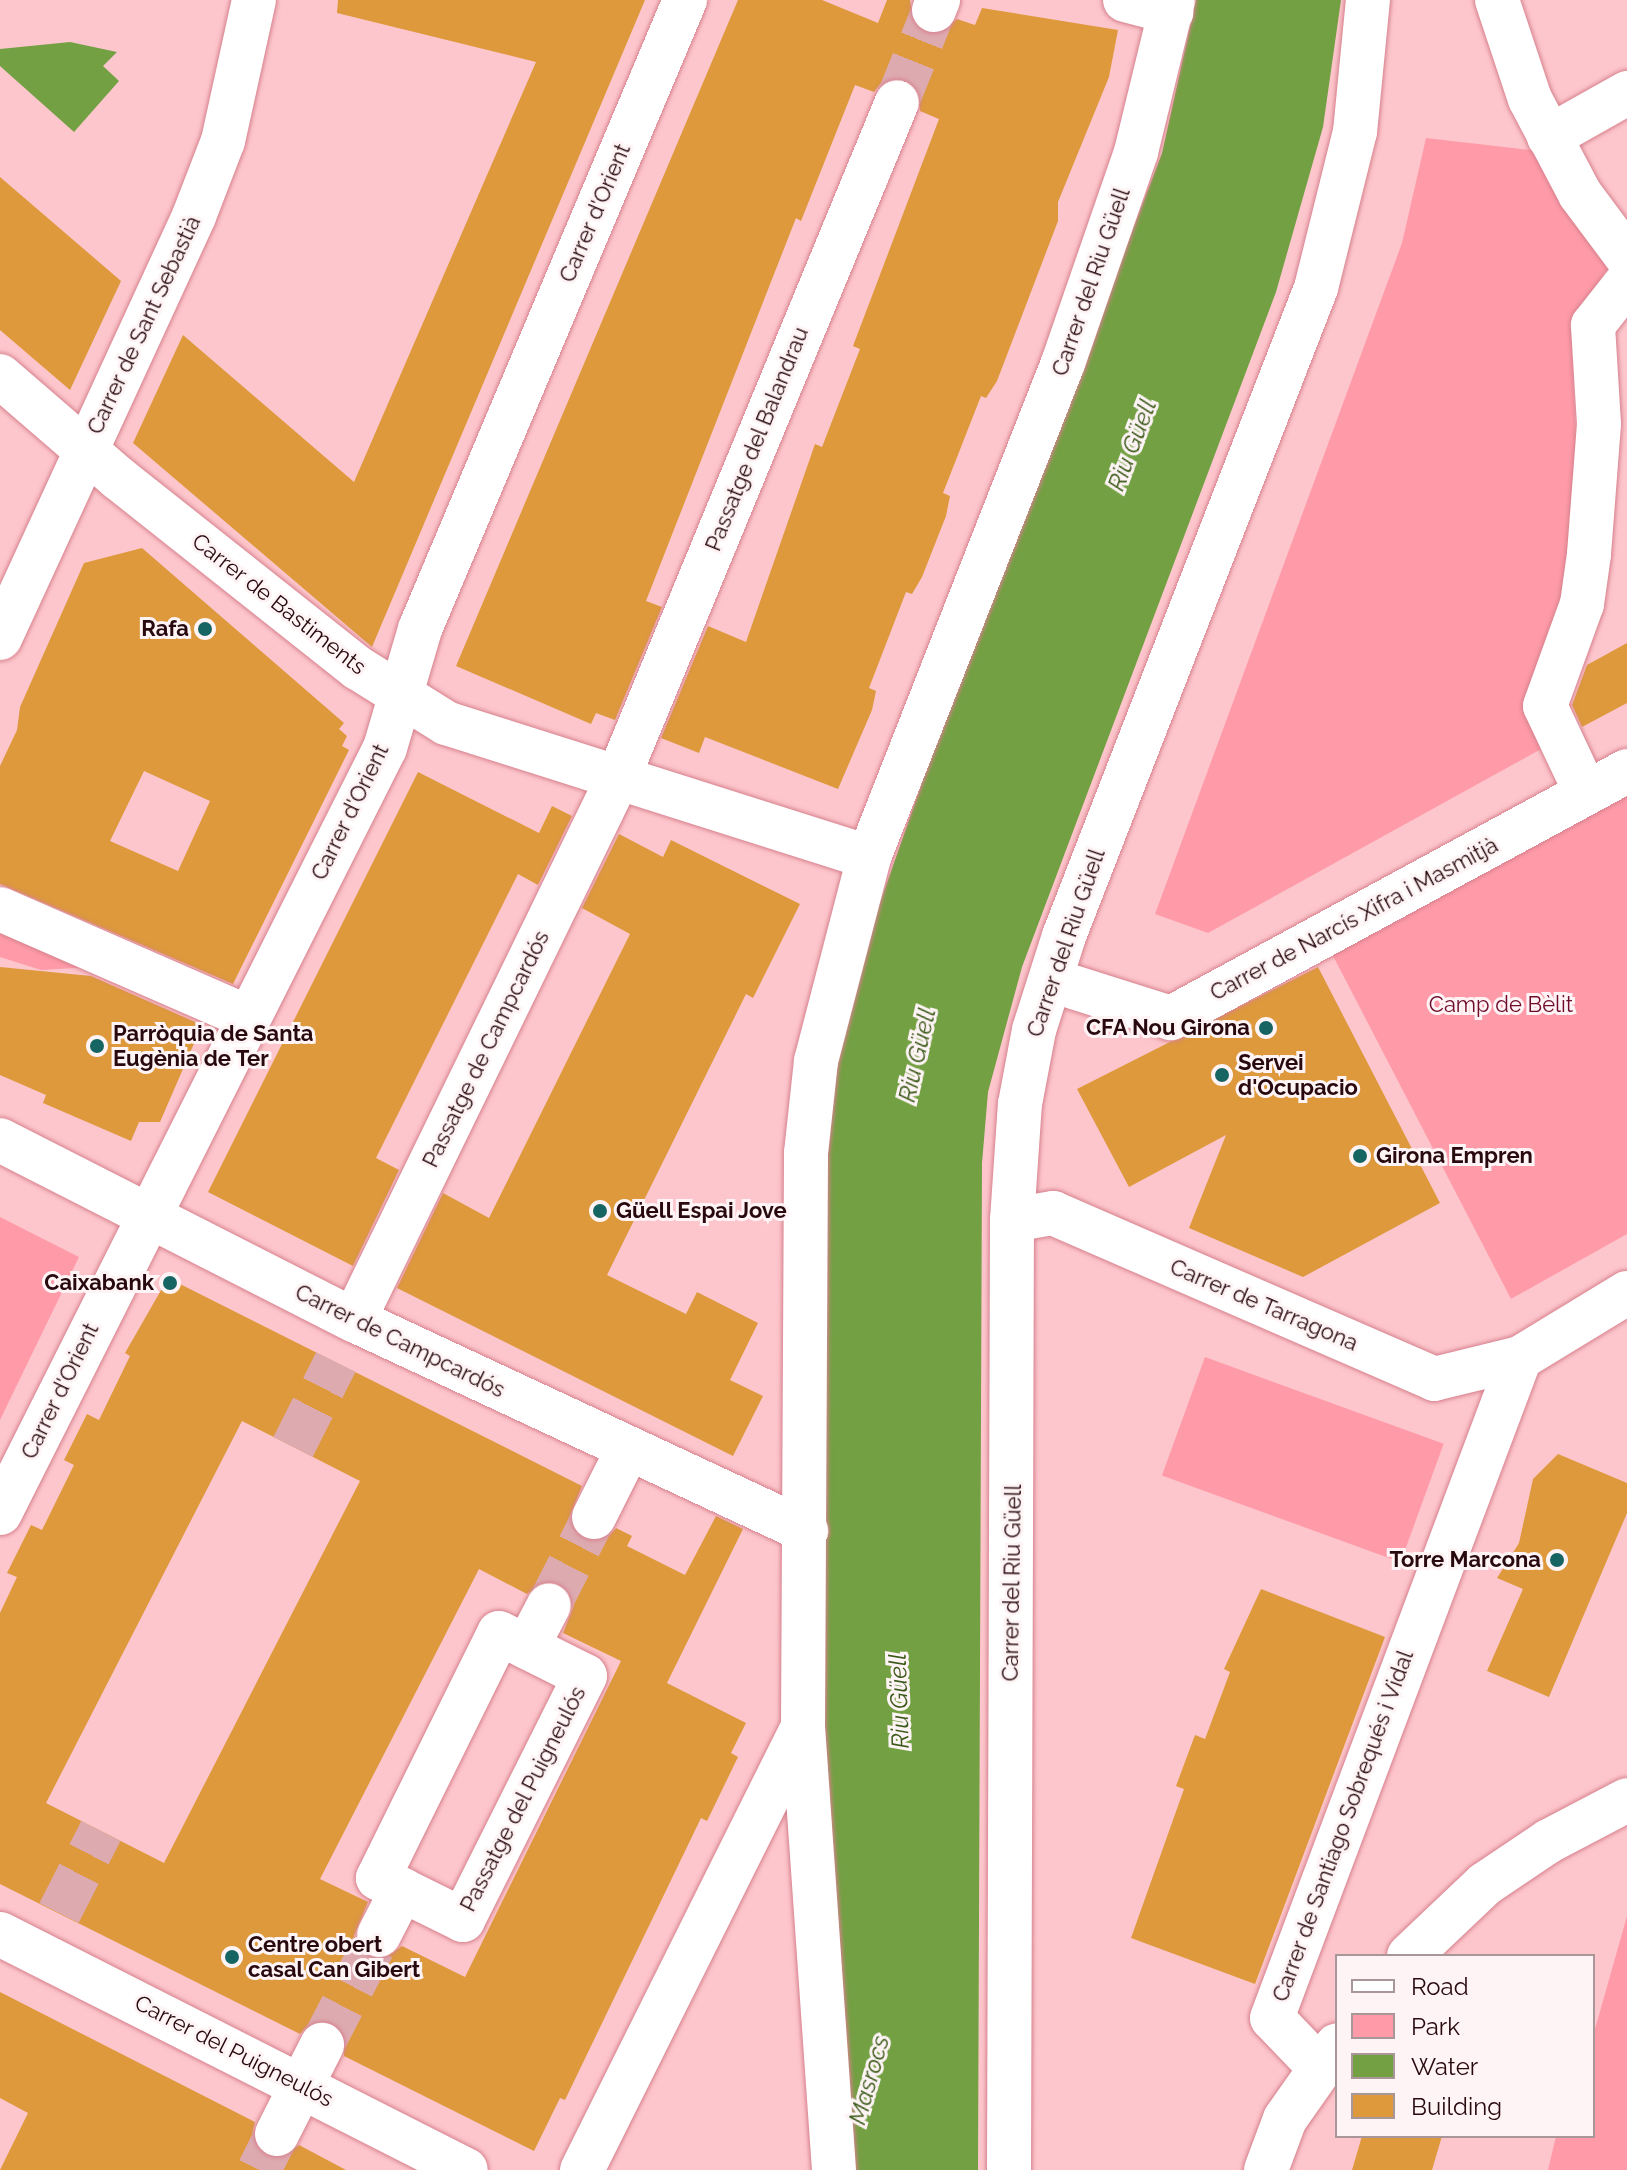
<!DOCTYPE html>
<html>
<head>
<meta charset="utf-8">
<style>
  body { margin:0 }
  #map { position:relative; width:1627px; height:2170px; overflow:hidden; background:#fdc6cc; font-family:Raleway,sans-serif }
  div>[style] { position:absolute }
  [style*='--x'] { left:calc(var(--x)*1px); top:calc(var(--y)*1px); width:calc(var(--w)*1px); rotate:calc(var(--a)*1deg) }
  .green>* { inset:0; background:#ff9ba9; transform-origin:0 0 }
  .water>* { inset:0; background:#72a042 }
  .building>* { inset:0; background:#dd993b }
  .minor-tunnel>* { height:44px; margin-top:-22px; transform-origin:0; background:repeating-linear-gradient(90deg,#ddaab0 0 44px,transparent 0 66px) }
  .roads { filter:drop-shadow(0 0 2px #d6818d) drop-shadow(0 0 2px #d6818d) }
  .minor>* { height:44px; margin:-22px; padding:0 22px; transform-origin:22px; border-radius:22px; background:#fff }
  .dots>* { width:22px; height:22px; translate:-50% -50%; box-sizing:border-box; border:4px solid #fef4f5; border-radius:50% }
  span { translate:-50% -50%; white-space:nowrap; text-align:center; line-height:1.15; -webkit-text-stroke:6px #fef4f5; paint-order:stroke }
  .street-label { font-size:22px; color:#28090f }
  .poi-label { font-size:22px; color:#28090f; font-weight:700 }
  .right { translate:-100% -50%; text-align:right }
  .left { translate:0 -50%; text-align:left }
  .park-label { font-size:22px; color:#6f0b2a }
  .water-label { font-size:24px; color:#3a5918; font-style:italic }
  .legend { position:absolute; left:1335px; top:1954px; width:260px; height:184px; box-sizing:border-box; background:#fef4f5; border:2px solid #a89699; margin:0; padding:10px 14px; list-style:none; font-size:24px; color:#28090f }
  .legend li { display:flex; align-items:center; gap:16px; height:40px }
  .legend b { width:40px; border:2px solid #a89699 }
</style>
</head>
<body>
<div id="map">
  <div class="green">
    <i style="clip-path:polygon(1426px 138px,1531px 150px,1611px 263px,1571px 325px,1578px 488px,1562px 606px,1525px 713px,1543px 748px,1208px 933px,1155px 914px,1402px 243px)"></i>
    <i style="clip-path:polygon(1627px 793px,1627px 1234px,1511px 1299px,1331px 952px)"></i>
    <i style="clip-path:polygon(0 906px,126px 965px,41px 970px,0 957px)"></i>
    <i style="clip-path:polygon(0 1217px,79px 1257px,0 1420px)"></i>
    <i style="left:1205px;top:1357px;width:254px;height:126px;rotate:20deg"></i>
    <i style="clip-path:polygon(1627px 1916px,1627px 2170px,1548px 2170px,1556px 2136px,1593px 2136px,1593px 2036px)"></i>
  </div>
  <div class="water">
    <i style="clip-path:polygon(1196px 0,1341px 0,1323px 127px,1276px 292px,1022px 967px,988px 1092px,982px 1163px,978px 2170px,854px 2170px,824px 1721px,823px 1197px,837px 1064px,875px 917px,923px 780px,1162px 153px)"></i>
    <i style="clip-path:polygon(70px 42px,117px 52px,103px 66px,119px 81px,74px 132px,0 66px,0 49px)"></i>
  </div>
  <div class="building">
    <i style="clip-path:polygon(338px 0,645px 0,372px 647px,133px 443px,183px 335px,354px 482px,536px 62px,337px 13px)"></i>
    <i style="clip-path:polygon(738px 0,822px 0,878px 23px,887px 0,910px 0,914px 25px,937px 35px,957px 19px,975px 25px,982px 8px,1118px 30px,1109px 77px,1058px 202px,1058px 221px,997px 381px,986px 398px,981px 396px,943px 493px,950px 496px,946px 516px,922px 577px,912px 594px,906px 592px,869px 688px,876px 691px,872px 710px,838px 789px,705px 737px,699px 753px,661px 738px,708px 626px,746px 642px,815px 444px,822px 447px,860px 349px,853px 346px,939px 119px,920px 111px,917px 87px,906px 79px,882px 82px,874px 92px,855px 85px,801px 221px,796px 218px,646px 601px,662px 607px,615px 720px,596px 713px,591px 724px,456px 666px)"></i>
    <i style="clip-path:polygon(0 177px,121px 281px,70px 390px,0 330px)"></i>
    <i style="clip-path:polygon(evenodd,142px 548px,344px 723px,339px 729px,347px 736px,342px 746px,349px 750px,233px 984px,0 884px,0 766px,17px 730px,20px 707px,84px 563px,142px 548px,144px 771px,210px 801px,178px 871px,110px 841px,144px 771px)"></i>
    <i style="clip-path:polygon(1627px 643px,1627px 703px,1582px 727px,1572px 705px,1587px 665px)"></i>
    <i style="clip-path:polygon(418px 772px,539px 833px,552px 806px,572px 816px,538px 885px,518px 874px,376px 1158px,399px 1170px,353px 1266px,208px 1192px)"></i>
    <i style="clip-path:polygon(619px 834px,663px 857px,671px 840px,800px 904px,753px 998px,746px 994px,607px 1275px,686px 1314px,697px 1292px,758px 1323px,730px 1380px,763px 1396px,733px 1456px,397px 1288px,443px 1193px,489px 1218px,630px 934px,582px 908px)"></i>
    <i style="clip-path:polygon(0 967px,91px 976px,202px 1025px,160px 1122px,139px 1122px,131px 1141px,43px 1103px,46px 1095px,0 1075px)"></i>
    <i style="clip-path:polygon(1318px 967px,1440px 1203px,1303px 1277px,1189px 1228px,1226px 1135px,1129px 1187px,1077px 1089px)"></i>
    <i style="clip-path:polygon(evenodd,168px 1278px,582px 1486px,569px 1518px,584px 1540px,607px 1538px,616px 1528px,632px 1536px,627px 1546px,685px 1575px,716px 1516px,743px 1529px,667px 1683px,746px 1723px,731px 1753px,738px 1757px,707px 1821px,701px 1818px,565px 2100px,560px 2098px,534px 2151px,344px 2056px,343px 2032px,333px 2022px,309px 2024px,300px 2034px,0 1884px,0 1613px,17px 1577px,7px 1573px,31px 1525px,42px 1530px,74px 1465px,64px 1460px,87px 1414px,99px 1420px,130px 1356px,125px 1353px,168px 1278px,242px 1421px,360px 1481px,164px 1863px,46px 1803px,242px 1421px,168px 1278px,479px 1569px,527px 1594px,547px 1580px,561px 1583px,574px 1605px,563px 1633px,621px 1661px,465px 1977px,402px 1946px,381px 1960px,367px 1957px,354px 1936px,368px 1902px,320px 1879px,479px 1569px)"></i>
    <i style="clip-path:polygon(1558px 1454px,1627px 1483px,1627px 1513px,1549px 1697px,1487px 1671px,1523px 1589px,1497px 1578px,1519px 1543px,1533px 1479px)"></i>
    <i style="clip-path:polygon(1261px 1589px,1385px 1637px,1255px 1984px,1131px 1938px,1184px 1789px,1176px 1786px,1195px 1735px,1205px 1739px,1230px 1672px,1224px 1669px)"></i>
    <i style="clip-path:polygon(0 1992px,255px 2122px,252px 2136px,265px 2156px,279px 2159px,299px 2145px,346px 2170px,0 2170px,28px 2113px,0 2098px)"></i>
    <i style="clip-path:polygon(1362px 2136px,1442px 2136px,1432px 2170px,1352px 2170px)"></i>
  </div>
  <div class="minor-tunnel">
    <i style="--x:897;--y:102;--w:99;--a:-68.1"></i>
    <i style="--x:293;--y:1447;--w:95;--a:-63.2"></i>
    <i style="--x:549;--y:1605;--w:99;--a:-62.9"></i>
    <i style="--x:59;--y:1913;--w:92;--a:-62.9"></i>
    <i style="--x:322;--y:2045;--w:124;--a:-62.6"></i>
    <i style="--x:259;--y:2170;--w:40;--a:-63.4"></i>
  </div>
  <div class="roads">
    <div class="minor">
      <i style="--x:1125;--y:0;--w:48;--a:14.6"></i>
      <i style="--x:1497;--y:0;--w:104;--a:71.6"></i>
      <i style="--x:1530;--y:99;--w:107;--a:62.2"></i>
      <i style="--x:1580;--y:194;--w:79;--a:53.3"></i>
      <i style="--x:934;--y:10;--w:11;--a:-68"></i>
      <i style="--x:1549;--y:137;--w:90;--a:-29.4"></i>
      <i style="--x:0;--y:376;--w:156;--a:40.8"></i>
      <i style="--x:118;--y:478;--w:306;--a:38.4"></i>
      <i style="--x:358;--y:668;--w:104;--a:32"></i>
      <i style="--x:446;--y:723;--w:444;--a:17.6"></i>
      <i style="--x:0;--y:638;--w:464;--a:-65.3"></i>
      <i style="--x:194;--y:216;--w:80;--a:-68.9"></i>
      <i style="--x:223;--y:141;--w:144;--a:-77.6"></i>
      <i style="--x:1586;--y:793;--w:96;--a:-115.2"></i>
      <i style="--x:1545;--y:706;--w:109;--a:-70.1"></i>
      <i style="--x:1582;--y:604;--w:50;--a:-82"></i>
      <i style="--x:1589;--y:554;--w:130;--a:-85.6"></i>
      <i style="--x:1599;--y:424;--w:99;--a:-93.5"></i>
      <i style="--x:1593;--y:325;--w:55;--a:-51.7"></i>
      <i style="--x:0;--y:909;--w:270;--a:23.6"></i>
      <i style="--x:1073;--y:987;--w:103;--a:17.6"></i>
      <i style="--x:1171;--y:1018;--w:519;--a:-28.44"></i>
      <i style="--x:0;--y:1140;--w:397;--a:27"></i>
      <i style="--x:354;--y:1320;--w:499;--a:25"></i>
      <i style="--x:1012;--y:1220;--w:42;--a:-9.7"></i>
      <i style="--x:1053;--y:1213;--w:416;--a:23.5"></i>
      <i style="--x:1434;--y:1379;--w:89;--a:-13.7"></i>
      <i style="--x:1520;--y:1358;--w:125;--a:-31.3"></i>
      <i style="--x:354;--y:1320;--w:603;--a:-64.03"></i>
      <i style="--x:618;--y:778;--w:731;--a:-67.57"></i>
      <i style="--x:0;--y:1513;--w:856;--a:-63.29"></i>
      <i style="--x:385;--y:748;--w:124;--a:-73.6"></i>
      <i style="--x:420;--y:629;--w:683;--a:-67.15"></i>
      <i style="--x:594;--y:1517;--w:76;--a:-63.4"></i>
      <i style="--x:499;--y:1633;--w:96;--a:26.6"></i>
      <i style="--x:585;--y:1676;--w:273;--a:116.6"></i>
      <i style="--x:463;--y:1920;--w:95;--a:-153.7"></i>
      <i style="--x:378;--y:1878;--w:273;--a:-63.7"></i>
      <i style="--x:527;--y:1647;--w:47;--a:-62.4"></i>
      <i style="--x:0;--y:1934;--w:522;--a:26.86"></i>
      <i style="--x:379;--y:1935;--w:51;--a:-62.9"></i>
      <i style="--x:1409;--y:1956;--w:105;--a:-43.5"></i>
      <i style="--x:1485;--y:1884;--w:77;--a:-33.9"></i>
      <i style="--x:1549;--y:1841;--w:88;--a:-27.7"></i>
      <i style="--x:1320;--y:2068;--w:69;--a:-133.8"></i>
      <i style="--x:1272;--y:2018;--w:705;--a:-69.41"></i>
      <i style="--x:277;--y:2134;--w:100;--a:-63.2"></i>
      <i style="--x:582;--y:2170;--w:493;--a:-63.5"></i>
      <i style="--x:834;--y:2170;--w:445;--a:-94"></i>
      <i style="--x:803;--y:1726;--w:573;--a:-89.7"></i>
      <i style="--x:806;--y:1153;--w:93;--a:-83.8"></i>
      <i style="--x:816;--y:1061;--w:211;--a:-75.4"></i>
      <i style="--x:869;--y:857;--w:531;--a:-68.56"></i>
      <i style="--x:1063;--y:363;--w:223;--a:-70.9"></i>
      <i style="--x:1136;--y:152;--w:156;--a:-76.3"></i>
      <i style="--x:1009;--y:2170;--w:950;--a:-89.82"></i>
      <i style="--x:1012;--y:1220;--w:116;--a:-86.1"></i>
      <i style="--x:1020;--y:1104;--w:75;--a:-79.3"></i>
      <i style="--x:1034;--y:1030;--w:99;--a:-72.3"></i>
      <i style="--x:1064;--y:936;--w:695;--a:-68.75"></i>
      <i style="--x:1316;--y:288;--w:161;--a:-76"></i>
      <i style="--x:1355;--y:132;--w:133;--a:-84.4"></i>
      <i style="--x:1266;--y:2170;--w:54;--a:-69.6"></i>
      <i style="--x:1285;--y:2119;--w:90;--a:-54.9"></i>
    </div>
  </div>
  <div class="dots">
    <i style="left:205px;top:629px;background:#176562"></i>
    <i style="left:1266px;top:1028px;background:#176562"></i>
    <i style="left:97px;top:1046px;background:#176562"></i>
    <i style="left:1222px;top:1075px;background:#176562"></i>
    <i style="left:1360px;top:1156px;background:#176562"></i>
    <i style="left:600px;top:1211px;background:#176562"></i>
    <i style="left:170px;top:1283px;background:#176562"></i>
    <i style="left:1557px;top:1560px;background:#176562"></i>
    <i style="left:232px;top:1957px;background:#176562"></i>
  </div>
  <div class="street-label">
    <span style="left:595px;top:213px;rotate:-67deg">Carrer d'Orient</span>
    <span style="left:1091px;top:282px;rotate:-71deg">Carrer del Riu Güell</span>
    <span style="left:144px;top:325px;rotate:-65deg">Carrer de Sant Sebastià</span>
    <span style="left:757px;top:439px;rotate:-68deg">Passatge del Balandrau</span>
    <span style="left:279px;top:604px;rotate:38deg">Carrer de Bastiments</span>
    <span style="left:350px;top:812px;rotate:-64deg">Carrer d'Orient</span>
    <span style="left:1354px;top:919px;rotate:-28deg">Carrer de Narcís Xifra i Masmitjà</span>
    <span style="left:1066px;top:943px;rotate:-71deg">Carrer del Riu Güell</span>
    <span style="left:486px;top:1049px;rotate:-64deg">Passatge de Campcardós</span>
    <span style="left:1264px;top:1305px;rotate:23deg">Carrer de Tarragona</span>
    <span style="left:400px;top:1341px;rotate:26deg">Carrer de Campcardós</span>
    <span style="left:60px;top:1391px;rotate:-64deg">Carrer d'Orient</span>
    <span style="left:1012px;top:1583px;rotate:-89deg">Carrer del Riu Güell</span>
    <span style="left:523px;top:1799px;rotate:-63deg">Passatge del Puigneulós</span>
    <span style="left:1343px;top:1826px;rotate:-70deg">Carrer de Santiago Sobrequés i Vidal</span>
    <span style="left:234px;top:2051px;rotate:27deg">Carrer del Puigneulós</span>
  </div>
  <div class="poi-label">
    <span class="right" style="left:189px;top:629px">Rafa</span>
    <span class="right" style="left:1250px;top:1028px">CFA Nou Girona</span>
    <span class="left" style="left:113px;top:1046px">Parròquia de Santa<br>Eugènia de Ter</span>
    <span class="left" style="left:1238px;top:1075px">Servei<br>d'Ocupacio</span>
    <span class="left" style="left:1376px;top:1156px">Girona Empren</span>
    <span class="left" style="left:616px;top:1211px">Güell Espai Jove</span>
    <span class="right" style="left:154px;top:1283px">Caixabank</span>
    <span class="right" style="left:1541px;top:1560px">Torre Marcona</span>
    <span class="left" style="left:248px;top:1957px">Centre obert<br>casal Can Gibert</span>
  </div>
  <div class="park-label">
    <span style="left:1501px;top:1005px">Camp de Bèlit</span>
  </div>
  <div class="water-label">
    <span style="left:1132px;top:445px;rotate:-69deg">Riu Güell</span>
    <span style="left:917px;top:1055px;rotate:-77deg">Riu Güell</span>
    <span style="left:899px;top:1701px;rotate:-92deg">Riu Güell</span>
    <span style="left:869px;top:2080px;rotate:-74deg">Masrocs</span>
  </div>
  <ul class="legend">
  <li><b style="height:10px;background:#fff"></b>Road</li>
  <li><b style="height:22px;background:#ff9ba9"></b>Park</li>
  <li><b style="height:22px;background:#72a042"></b>Water</li>
  <li><b style="height:22px;background:#dd993b"></b>Building</li>
  </ul>
</div>
</body>
</html>
